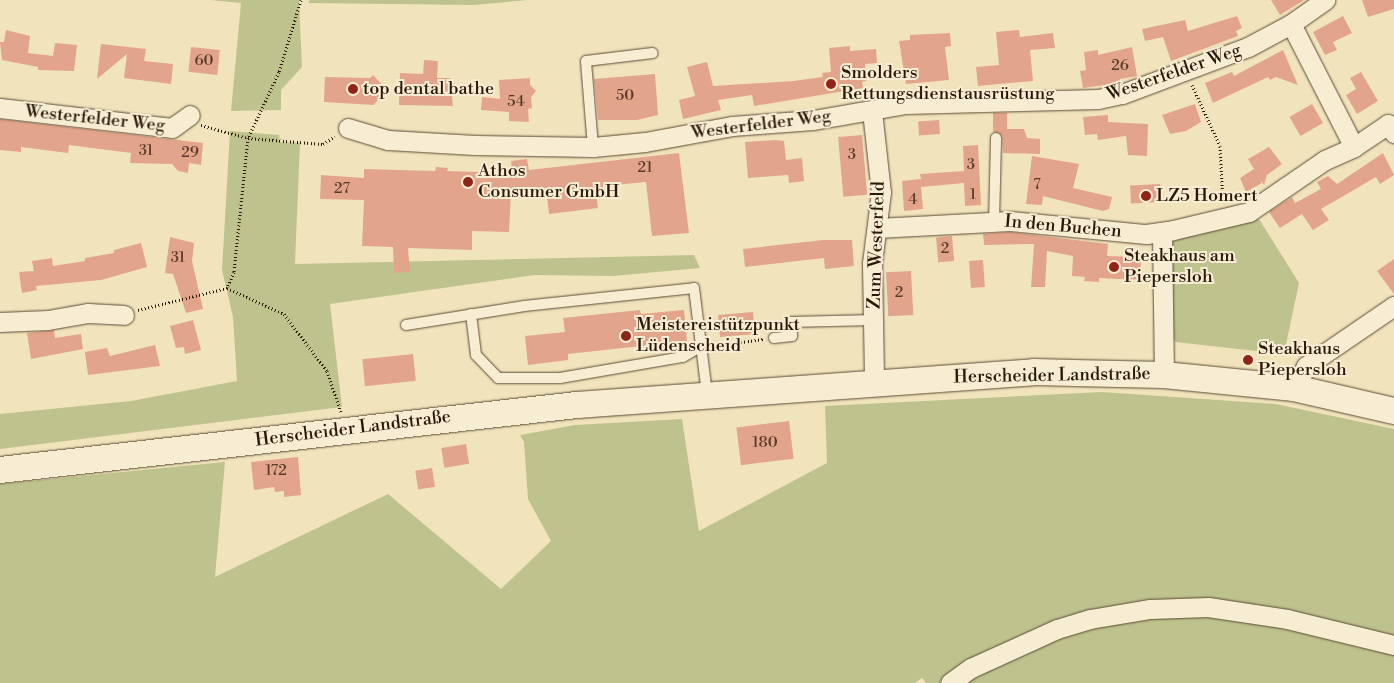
<!DOCTYPE html>
<html>
<head>
<meta charset="utf-8">
<style>
  body { margin:0 }
  #map { position:relative; width:1394px; height:683px; overflow:hidden; background:#f1e4bc; font-family:"Libre Bodoni",serif }
  div>[style] { position:absolute }
  [style*='--x'] { left:calc(var(--x)*1px); top:calc(var(--y)*1px); width:calc(var(--w)*1px); rotate:calc(var(--a)*1deg) }
  .green>* { inset:0; background:#bec38d }
  .building>* { inset:0; background:#e2a58b; transform-origin:0 0 }
  .path>* { height:3px; margin-top:-1.5px; transform-origin:0; background:repeating-linear-gradient(90deg,#2a1708 0 1px,transparent 0 3.5px) }
  .roads { filter:drop-shadow(0 0 1px #5c4a35) drop-shadow(0 0 1px #5c4a35) }
  .service>* { height:10px; margin:-5px; padding:0 5px; transform-origin:5px; border-radius:5px; background:#f6edd3 }
  .minor>* { height:19px; margin:-9.5px; padding:0 9.5px; transform-origin:9.5px; border-radius:9.5px; background:#f6edd3 }
  .secondary>* { height:26px; margin:-13px; padding:0 13px; transform-origin:13px; border-radius:13px; background:#f6edd3 }
  .dots>* { width:14px; height:14px; translate:-50% -50%; box-sizing:border-box; border:2px solid #f6edd3; border-radius:50% }
  span { translate:-50% -50%; white-space:nowrap; text-align:center; line-height:1.15; -webkit-text-stroke:4px #f6edd3; paint-order:stroke }
  .number-label { font-size:15px; color:#583a29 }
  .number-label span { -webkit-text-stroke-width:0 }
  .street-label { font-size:18px; color:#2a1708 }
  .poi-label { font-size:18px; color:#2a1708 }
  .left { translate:0 -50%; text-align:left }
</style>
</head>
<body>
<div id="map">
  <div class="green">
    <i style="clip-path:polygon(210px 0,299px 0,302px 67px,281px 90px,281px 110px,231px 111px,241px 3px)"></i>
    <i style="clip-path:polygon(310px 0,528px 0,474px 5px,308px 3px)"></i>
    <i style="clip-path:polygon(230px 131px,279px 135px,280px 142px,300px 143px,295px 264px,694px 255px,700px 268px,613px 276px,535px 275px,330px 304px,342px 407px,0 449px,0 414px,131px 401px,237px 381px,233px 317px,222px 270px)"></i>
    <i style="clip-path:polygon(1259px 219px,1299px 283px,1284px 354px,1175px 342px,1172px 333px,1170px 250px,1173px 241px,1182px 236px)"></i>
    <i style="clip-path:polygon(1102px 392px,1276px 404px,1394px 429px,1394px 683px,926px 683px,922px 678px,915px 683px,0 683px,0 484px,225px 462px,215px 577px,388px 494px,501px 589px,551px 541px,528px 499px,524px 442px,520px 435px,575px 425px,682px 419px,699px 531px,827px 463px,825px 406px)"></i>
  </div>
  <div class="building">
    <i style="clip-path:polygon(1271px 0,1304px 0,1280px 15px)"></i>
    <i style="clip-path:polygon(1362px 0,1394px 0,1394px 9px,1368px 17px)"></i>
    <i style="clip-path:polygon(1237px 16px,1242px 28px,1236px 31px,1238px 36px,1171px 61px,1163px 37px,1145px 41px,1142px 29px,1185px 20px,1188px 31px)"></i>
    <i style="clip-path:polygon(1343px 16px,1352px 33px,1333px 42px,1337px 50px,1325px 55px,1313px 32px)"></i>
    <i style="clip-path:polygon(6px 30px,30px 36px,28px 53px,53px 56px,55px 43px,77px 45px,74px 71px,38px 70px,38px 67px,2px 60px,0 42px,4px 42px)"></i>
    <i style="clip-path:polygon(1019px 30px,1020px 37px,1053px 33px,1055px 48px,1030px 50px,1033px 81px,978px 86px,976px 67px,999px 65px,996px 32px)"></i>
    <i style="clip-path:polygon(950px 33px,951px 46px,945px 47px,949px 80px,906px 84px,899px 41px,910px 40px,910px 35px)"></i>
    <i style="clip-path:polygon(101px 44px,146px 49px,144px 61px,173px 64px,171px 84px,124px 78px,127px 54px,97px 79px)"></i>
    <i style="clip-path:polygon(850px 46px,850px 51px,876px 49px,877px 63px,865px 64px,866px 81px,862px 82px,863px 88px,754px 106px,752px 95px,718px 100px,721px 110px,683px 119px,679px 100px,695px 96px,687px 67px,707px 62px,713px 86px,793px 81px,823px 77px,822px 73px,831px 72px,829px 48px)"></i>
    <i style="left:191px;top:47px;width:29px;height:25px;rotate:6deg"></i>
    <i style="clip-path:polygon(1132px 47px,1137px 76px,1120px 79px,1119px 83px,1083px 88px,1080px 71px,1086px 70px,1084px 52px,1098px 50px,1098px 55px)"></i>
    <i style="clip-path:polygon(1283px 50px,1298px 85px,1276px 77px,1270px 80px,1268px 77px,1213px 103px,1205px 83px,1232px 72px,1234px 76px)"></i>
    <i style="clip-path:polygon(424px 60px,438px 61px,437px 78px,450px 78px,453px 106px,399px 105px,400px 73px,423px 74px)"></i>
    <i style="clip-path:polygon(1361px 72px,1378px 101px,1357px 114px,1346px 95px,1356px 89px,1350px 78px)"></i>
    <i style="clip-path:polygon(655px 74px,658px 115px,637px 120px,598px 120px,594px 79px)"></i>
    <i style="clip-path:polygon(373px 75px,388px 91px,373px 105px,324px 102px,325px 77px,370px 78px)"></i>
    <i style="clip-path:polygon(530px 78px,530px 85px,536px 91px,531px 97px,532px 108px,528px 109px,529px 122px,509px 121px,509px 112px,481px 110px,482px 97px,500px 99px,499px 80px)"></i>
    <i style="clip-path:polygon(1195px 104px,1201px 122px,1186px 131px,1170px 134px,1162px 115px)"></i>
    <i style="left:1312px;top:104px;width:22px;height:26px;rotate:60deg"></i>
    <i style="clip-path:polygon(993px 113px,1007px 113px,1007px 129px,1024px 129px,1027px 138px,1040px 139px,1040px 154px,1003px 153px,1002px 135px,993px 132px)"></i>
    <i style="clip-path:polygon(1108px 115px,1108px 122px,1148px 124px,1147px 156px,1128px 155px,1126px 136px,1098px 140px,1097px 134px,1085px 135px,1083px 117px)"></i>
    <i style="clip-path:polygon(0 119px,203px 143px,201px 165px,189px 163px,188px 173px,178px 171px,172px 164px,130px 163px,131px 153px,69px 145px,68px 153px,21px 147px,21px 152px,0 150px)"></i>
    <i style="left:939px;top:120px;width:14px;height:21px;rotate:86deg"></i>
    <i style="left:862px;top:135px;width:60px;height:24px;rotate:85deg"></i>
    <i style="clip-path:polygon(776px 140px,784px 141px,786px 160px,802px 158px,804px 181px,789px 183px,788px 175px,748px 178px,745px 142px)"></i>
    <i style="clip-path:polygon(978px 145px,981px 205px,965px 206px,964px 183px,921px 187px,923px 209px,904px 211px,902px 181px,921px 179px,920px 174px,964px 171px,963px 146px)"></i>
    <i style="clip-path:polygon(1269px 147px,1282px 164px,1267px 175px,1264px 185px,1260px 179px,1262px 183px,1246px 192px,1240px 178px,1254px 169px,1248px 159px)"></i>
    <i style="clip-path:polygon(679px 153px,689px 233px,652px 236px,646px 182px,603px 186px,604px 191px,596px 192px,598px 208px,549px 214px,546px 188px,511px 192px,509px 232px,472px 231px,472px 250px,408px 248px,410px 272px,394px 273px,393px 247px,362px 246px,364px 200px,320px 199px,321px 175px,364px 178px,364px 169px,435px 171px,436px 167px,448px 168px,447px 171px,512px 173px,511px 161px,527px 159px,529px 170px)"></i>
    <i style="clip-path:polygon(1383px 153px,1394px 175px,1380px 184px,1376px 177px,1321px 209px,1329px 220px,1313px 230px,1302px 214px,1280px 228px,1269px 212px,1292px 197px,1295px 203px,1321px 189px,1317px 182px,1328px 176px,1337px 184px)"></i>
    <i style="clip-path:polygon(1032px 156px,1079px 164px,1073px 188px,1112px 197px,1109px 209px,1103px 211px,1043px 196px,1042px 205px,1026px 204px)"></i>
    <i style="left:1160px;top:184px;width:18px;height:30px;rotate:87deg"></i>
    <i style="clip-path:polygon(1010px 232px,1108px 244px,1107px 256px,1141px 257px,1140px 280px,1099px 278px,1099px 282px,1084px 281px,1085px 277px,1072px 276px,1073px 256px,1047px 251px,1045px 287px,1031px 287px,1034px 244px,984px 245px,983px 234px)"></i>
    <i style="left:952px;top:236px;width:25px;height:16px;rotate:85deg"></i>
    <i style="clip-path:polygon(170px 237px,194px 243px,192px 261px,203px 309px,186px 313px,173px 274px,165px 273px)"></i>
    <i style="clip-path:polygon(823px 240px,852px 240px,854px 266px,825px 269px,824px 258px,745px 267px,743px 249px)"></i>
    <i style="clip-path:polygon(141px 243px,147px 267px,101px 280px,36px 286px,37px 290px,22px 293px,19px 272px,34px 271px,32px 261px,52px 258px,53px 266px,85px 261px,85px 258px,114px 253px,114px 250px)"></i>
    <i style="clip-path:polygon(1394px 259px,1394px 294px,1377px 271px)"></i>
    <i style="left:983px;top:260px;width:27px;height:14px;rotate:86deg"></i>
    <i style="left:911px;top:271px;width:44px;height:25px;rotate:87deg"></i>
    <i style="clip-path:polygon(640px 310px,641px 314px,684px 310px,687px 341px,568px 354px,568px 360px,528px 365px,525px 336px,565px 332px,563px 318px)"></i>
    <i style="left:753px;top:312px;width:22px;height:35px;rotate:85deg"></i>
    <i style="clip-path:polygon(193px 320px,201px 350px,185px 354px,184px 347px,176px 348px,170px 326px)"></i>
    <i style="clip-path:polygon(54px 330px,55px 338px,81px 334px,83px 349px,31px 359px,27px 333px)"></i>
    <i style="clip-path:polygon(155px 345px,160px 366px,88px 375px,85px 352px,107px 348px,110px 356px)"></i>
    <i style="left:413px;top:354px;width:27px;height:51px;rotate:84deg"></i>
    <i style="left:789px;top:421px;width:38px;height:53px;rotate:83deg"></i>
    <i style="left:466px;top:444px;width:20px;height:25px;rotate:81deg"></i>
    <i style="clip-path:polygon(298px 457px,301px 495px,284px 497px,284px 491px,275px 492px,274px 487px,254px 490px,251px 462px)"></i>
    <i style="left:432px;top:468px;width:19px;height:17px;rotate:81deg"></i>
  </div>
  <div class="path">
    <i style="--x:301;--y:0;--w:75;--a:107"></i>
    <i style="--x:279;--y:72;--w:73;--a:115.2"></i>
    <i style="--x:248;--y:138;--w:135;--a:96"></i>
    <i style="--x:234;--y:272;--w:17;--a:114"></i>
    <i style="--x:227;--y:288;--w:63;--a:24.5"></i>
    <i style="--x:284;--y:314;--w:71;--a:53"></i>
    <i style="--x:327;--y:371;--w:43;--a:71.1"></i>
    <i style="--x:1192;--y:85;--w:67;--a:65.3"></i>
    <i style="--x:1220;--y:146;--w:57;--a:87"></i>
    <i style="--x:201;--y:125;--w:49;--a:15.5"></i>
    <i style="--x:248;--y:138;--w:75;--a:4.6"></i>
    <i style="--x:323;--y:144;--w:14;--a:-34"></i>
    <i style="--x:138;--y:310;--w:92;--a:-13.9"></i>
    <i style="--x:713;--y:346;--w:51;--a:-7.8"></i>
  </div>
  <div class="roads">
    <div class="service">
      <i style="--x:593;--y:147;--w:86;--a:-94.7"></i>
      <i style="--x:586;--y:61;--w:67;--a:-6.8"></i>
      <i style="--x:994;--y:222;--w:84;--a:-88.6"></i>
      <i style="--x:471;--y:314;--w:41;--a:83"></i>
      <i style="--x:476;--y:355;--w:32;--a:46"></i>
      <i style="--x:498;--y:378;--w:62;--a:0"></i>
      <i style="--x:560;--y:378;--w:125;--a:-9.7"></i>
      <i style="--x:683;--y:357;--w:20;--a:-30"></i>
      <i style="--x:406;--y:325;--w:120;--a:-9.1"></i>
      <i style="--x:524;--y:306;--w:171;--a:-6"></i>
      <i style="--x:694;--y:288;--w:107;--a:83"></i>
      <i style="--x:774;--y:338;--w:18;--a:-6"></i>
      <i style="--x:792;--y:336;--w:14;--a:-94"></i>
      <i style="--x:791;--y:322;--w:83;--a:-1.4"></i>
    </div>
    <div class="minor">
      <i style="--x:1291;--y:24;--w:138;--a:62.9"></i>
      <i style="--x:0;--y:108;--w:173;--a:6.6"></i>
      <i style="--x:172;--y:128;--w:22;--a:-36"></i>
      <i style="--x:872;--y:111;--w:81;--a:83.7"></i>
      <i style="--x:881;--y:192;--w:72;--a:97.2"></i>
      <i style="--x:872;--y:263;--w:119;--a:89"></i>
      <i style="--x:348;--y:128;--w:42;--a:16.7"></i>
      <i style="--x:388;--y:140;--w:87;--a:3.3"></i>
      <i style="--x:475;--y:145;--w:118;--a:1"></i>
      <i style="--x:593;--y:147;--w:52;--a:-5.5"></i>
      <i style="--x:645;--y:142;--w:88;--a:-10.4"></i>
      <i style="--x:732;--y:126;--w:81;--a:-4.2"></i>
      <i style="--x:813;--y:120;--w:94;--a:-9.8"></i>
      <i style="--x:906;--y:104;--w:192;--a:-1.5"></i>
      <i style="--x:1098;--y:99;--w:25;--a:-12"></i>
      <i style="--x:1122;--y:94;--w:134;--a:-20.5"></i>
      <i style="--x:1248;--y:47;--w:49;--a:-28.1"></i>
      <i style="--x:1291;--y:24;--w:42;--a:-35.2"></i>
      <i style="--x:877;--y:228;--w:133;--a:-3"></i>
      <i style="--x:1010;--y:221;--w:137;--a:5.5"></i>
      <i style="--x:1146;--y:234;--w:27;--a:-8"></i>
      <i style="--x:1173;--y:230;--w:78;--a:-13.3"></i>
      <i style="--x:1249;--y:212;--w:92;--a:-34.4"></i>
      <i style="--x:1325;--y:160;--w:32;--a:-24"></i>
      <i style="--x:1354;--y:147;--w:41;--a:-34.1"></i>
      <i style="--x:1388;--y:124;--w:11;--a:56"></i>
      <i style="--x:1162;--y:232;--w:143;--a:89.2"></i>
      <i style="--x:0;--y:322;--w:48;--a:-2.4"></i>
      <i style="--x:48;--y:320;--w:41;--a:-9.9"></i>
      <i style="--x:88;--y:313;--w:36;--a:3"></i>
      <i style="--x:1294;--y:388;--w:25;--a:-61"></i>
      <i style="--x:1306;--y:366;--w:107;--a:-34.3"></i>
      <i style="--x:950;--y:683;--w:26;--a:-36"></i>
      <i style="--x:971;--y:668;--w:94;--a:-24.4"></i>
      <i style="--x:1057;--y:629;--w:34;--a:-17"></i>
      <i style="--x:1090;--y:619;--w:61;--a:-9.5"></i>
      <i style="--x:1150;--y:609;--w:58;--a:-2"></i>
      <i style="--x:1208;--y:607;--w:80;--a:8.6"></i>
      <i style="--x:1287;--y:619;--w:110;--a:13.7"></i>
    </div>
    <div class="secondary">
      <i style="--x:0;--y:470;--w:581;--a:-6.43"></i>
      <i style="--x:577;--y:405;--w:458;--a:-4.1"></i>
      <i style="--x:1034;--y:372;--w:130;--a:1.3"></i>
      <i style="--x:1164;--y:375;--w:131;--a:5.7"></i>
      <i style="--x:1294;--y:388;--w:103;--a:13"></i>
    </div>
  </div>
  <div class="dots">
    <i style="left:831px;top:84px;background:#8f2418"></i>
    <i style="left:353px;top:89px;background:#8f2418"></i>
    <i style="left:468px;top:182px;background:#8f2418"></i>
    <i style="left:1146px;top:196px;background:#8f2418"></i>
    <i style="left:1114px;top:267px;background:#8f2418"></i>
    <i style="left:626px;top:336px;background:#8f2418"></i>
    <i style="left:1248px;top:360px;background:#8f2418"></i>
  </div>
  <div class="number-label">
    <span style="left:204px;top:61px">60</span>
    <span style="left:1120px;top:66px">26</span>
    <span style="left:625px;top:96px">50</span>
    <span style="left:516px;top:102px">54</span>
    <span style="left:146px;top:151px">31</span>
    <span style="left:190px;top:153px">29</span>
    <span style="left:852px;top:155px">3</span>
    <span style="left:971px;top:165px">3</span>
    <span style="left:645px;top:168px">21</span>
    <span style="left:1037px;top:185px">7</span>
    <span style="left:342px;top:189px">27</span>
    <span style="left:973px;top:195px">1</span>
    <span style="left:913px;top:200px">4</span>
    <span style="left:945px;top:249px">2</span>
    <span style="left:178px;top:258px">31</span>
    <span style="left:899px;top:293px">2</span>
    <span style="left:765px;top:443px">180</span>
    <span style="left:276px;top:471px">172</span>
  </div>
  <div class="street-label">
    <span style="left:1174px;top:73px;rotate:-19deg">Westerfelder Weg</span>
    <span style="left:95px;top:119px;rotate:6deg">Westerfelder Weg</span>
    <span style="left:761px;top:125px;rotate:-7deg">Westerfelder Weg</span>
    <span style="left:1063px;top:227px;rotate:5deg">In den Buchen</span>
    <span style="left:877px;top:245px;rotate:-88deg">Zum Westerfeld</span>
    <span style="left:1052px;top:376px;rotate:-1deg">Herscheider Landstraße</span>
    <span style="left:353px;top:429px;rotate:-7deg">Herscheider Landstraße</span>
  </div>
  <div class="poi-label">
    <span class="left" style="left:841px;top:84px">Smolders<br>Rettungsdienstausrüstung</span>
    <span class="left" style="left:363px;top:89px">top dental bathe</span>
    <span class="left" style="left:478px;top:182px">Athos<br>Consumer GmbH</span>
    <span class="left" style="left:1156px;top:196px">LZ5 Homert</span>
    <span class="left" style="left:1124px;top:267px">Steakhaus am<br>Piepersloh</span>
    <span class="left" style="left:636px;top:336px">Meistereistützpunkt<br>Lüdenscheid</span>
    <span class="left" style="left:1258px;top:360px">Steakhaus<br>Piepersloh</span>
  </div>
</div>
</body>
</html>
